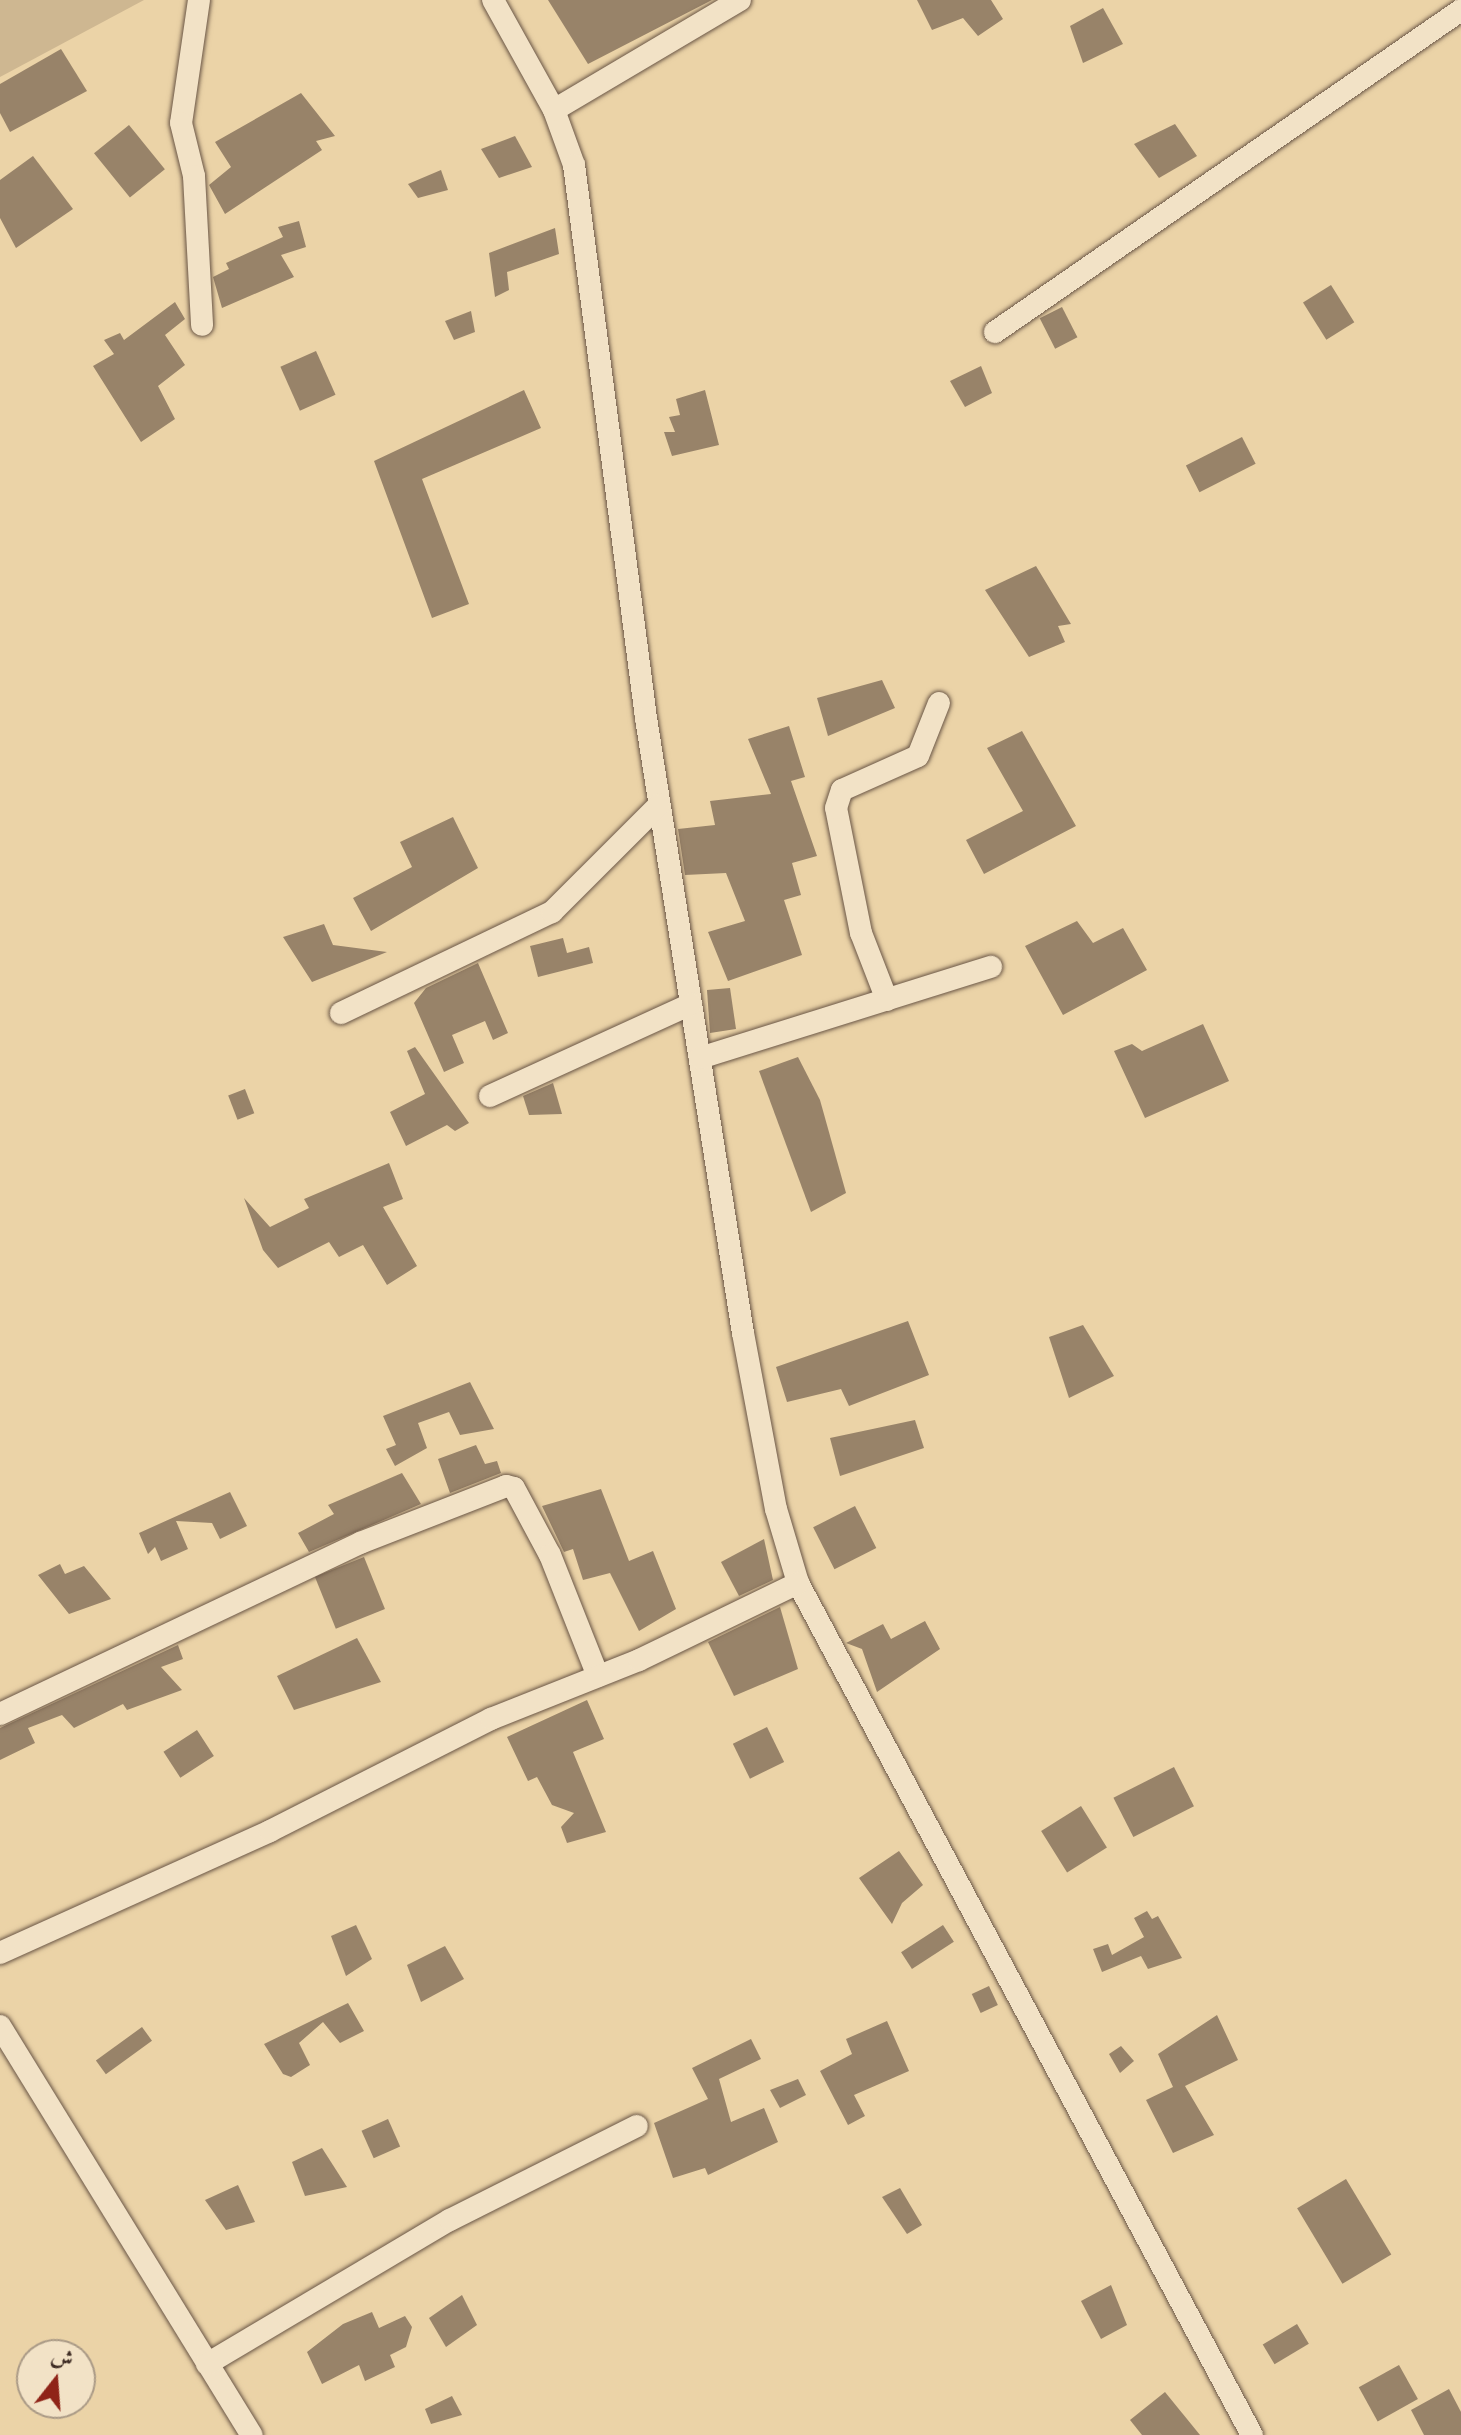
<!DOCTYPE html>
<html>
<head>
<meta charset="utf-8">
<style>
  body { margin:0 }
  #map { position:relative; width:1461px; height:2435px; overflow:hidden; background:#ebd3a7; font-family:Cardo,Amiri,serif }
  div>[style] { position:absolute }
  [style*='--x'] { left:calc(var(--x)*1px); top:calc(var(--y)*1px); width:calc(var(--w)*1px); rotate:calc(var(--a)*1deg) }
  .green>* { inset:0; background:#ceb791 }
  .building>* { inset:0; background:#988369; transform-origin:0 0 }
  .roads { filter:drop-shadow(0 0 2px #6a5646) drop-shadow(0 0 2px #6a5646) }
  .street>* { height:22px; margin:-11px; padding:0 11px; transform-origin:11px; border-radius:11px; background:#f2e2c6 }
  span { translate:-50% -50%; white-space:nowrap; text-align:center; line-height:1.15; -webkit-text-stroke:8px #f2e2c6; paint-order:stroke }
  .north { position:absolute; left:16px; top:2339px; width:80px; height:80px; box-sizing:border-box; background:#f2e2c6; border:2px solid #aa9a86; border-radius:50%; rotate:17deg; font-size:22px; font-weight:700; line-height:32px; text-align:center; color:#3f2d25 }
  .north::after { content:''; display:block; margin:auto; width:28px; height:36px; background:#8f2418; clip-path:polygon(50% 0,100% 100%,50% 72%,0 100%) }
</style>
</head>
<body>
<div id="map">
  <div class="green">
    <i style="clip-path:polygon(0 0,144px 0,0 77px)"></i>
  </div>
  <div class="building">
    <i style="clip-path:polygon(548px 0,712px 0,588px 64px)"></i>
    <i style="clip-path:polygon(917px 0,991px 0,1003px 19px,978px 36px,963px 18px,932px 30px)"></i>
    <i style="clip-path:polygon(1103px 8px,1123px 44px,1083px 63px,1070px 26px)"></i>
    <i style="clip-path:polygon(61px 49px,87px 91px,10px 132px,0 113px,0 84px)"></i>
    <i style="clip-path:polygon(301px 93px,335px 136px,316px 141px,322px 150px,225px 214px,209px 185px,231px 167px,215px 142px)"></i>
    <i style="clip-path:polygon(1175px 124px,1197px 156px,1159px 178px,1134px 144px)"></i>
    <i style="left:129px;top:125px;width:57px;height:45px;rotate:51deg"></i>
    <i style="clip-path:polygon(515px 136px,532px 167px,499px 178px,481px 149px)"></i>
    <i style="clip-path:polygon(33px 156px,73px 209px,16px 248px,0 218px,0 180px)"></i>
    <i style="clip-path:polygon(441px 170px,448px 190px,418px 198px,408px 184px)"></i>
    <i style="clip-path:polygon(299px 221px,306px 247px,281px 255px,294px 277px,222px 308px,213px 277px,229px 269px,226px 263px,283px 237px,278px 227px)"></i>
    <i style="clip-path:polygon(555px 228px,559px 254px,507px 272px,509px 290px,495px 297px,489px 253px)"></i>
    <i style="left:1331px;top:285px;width:44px;height:33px;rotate:58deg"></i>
    <i style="clip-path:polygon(175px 302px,185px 319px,165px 335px,185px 365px,158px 386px,175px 419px,141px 442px,93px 366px,114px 354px,104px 340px,120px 333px,124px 340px)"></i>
    <i style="left:1062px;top:307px;width:34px;height:25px;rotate:63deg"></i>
    <i style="clip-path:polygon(471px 311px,475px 332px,454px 340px,445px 321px)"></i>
    <i style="left:316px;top:351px;width:48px;height:39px;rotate:66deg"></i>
    <i style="clip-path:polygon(981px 366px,992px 393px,965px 407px,950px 381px)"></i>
    <i style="clip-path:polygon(524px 390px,541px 428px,422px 479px,469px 604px,432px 618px,374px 461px)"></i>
    <i style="clip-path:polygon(705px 390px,719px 445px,672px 456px,664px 432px,675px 432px,669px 417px,680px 415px,676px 399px)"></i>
    <i style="left:1242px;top:437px;width:30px;height:63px;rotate:63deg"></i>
    <i style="clip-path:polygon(1036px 566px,1071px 624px,1058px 626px,1065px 642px,1029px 657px,985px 590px)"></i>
    <i style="clip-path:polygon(882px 680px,895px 708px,828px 736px,817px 698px)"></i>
    <i style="clip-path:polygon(789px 726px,805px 777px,791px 781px,817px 856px,792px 863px,801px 895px,784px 900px,802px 955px,728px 981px,708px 932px,745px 921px,726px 873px,685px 875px,678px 829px,715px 825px,710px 801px,771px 794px,748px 739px)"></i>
    <i style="clip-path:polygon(1022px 731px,1076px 826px,984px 874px,966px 840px,1023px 811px,987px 748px)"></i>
    <i style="clip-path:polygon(453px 817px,478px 868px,371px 931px,353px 898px,412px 867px,400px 842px)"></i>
    <i style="clip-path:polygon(1077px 921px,1093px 943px,1123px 928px,1147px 970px,1063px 1015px,1025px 946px)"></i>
    <i style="clip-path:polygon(324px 924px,333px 945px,387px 952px,312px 982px,283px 937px)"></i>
    <i style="clip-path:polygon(563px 938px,567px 953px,589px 947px,593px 963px,538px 977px,530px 946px)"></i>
    <i style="clip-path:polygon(478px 963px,508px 1033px,493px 1040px,485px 1021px,452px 1035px,464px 1063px,444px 1072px,414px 1003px,426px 988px)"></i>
    <i style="clip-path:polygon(730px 988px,736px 1029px,710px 1033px,707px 990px)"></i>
    <i style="clip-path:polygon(1203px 1024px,1229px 1081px,1145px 1118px,1114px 1051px,1132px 1044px,1142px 1051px)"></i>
    <i style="clip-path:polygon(415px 1047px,469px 1123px,455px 1131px,447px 1125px,406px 1146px,390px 1112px,425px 1094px,407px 1051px)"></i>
    <i style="clip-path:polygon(798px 1057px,820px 1100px,846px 1193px,811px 1212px,759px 1071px)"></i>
    <i style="clip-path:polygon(553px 1083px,562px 1114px,529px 1115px,523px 1096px)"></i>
    <i style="left:245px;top:1089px;width:26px;height:18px;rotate:69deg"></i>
    <i style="clip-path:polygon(389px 1163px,403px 1199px,383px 1207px,417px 1266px,387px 1285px,363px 1245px,339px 1257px,329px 1242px,278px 1268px,263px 1250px,244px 1198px,270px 1227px,309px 1208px,304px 1199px)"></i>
    <i style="clip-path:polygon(908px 1321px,929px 1375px,849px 1406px,841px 1389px,787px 1402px,776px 1367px)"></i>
    <i style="clip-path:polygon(1083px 1325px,1114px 1376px,1069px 1398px,1049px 1337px)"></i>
    <i style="clip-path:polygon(470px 1382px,494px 1429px,460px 1435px,449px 1412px,418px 1423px,427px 1448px,395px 1466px,386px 1449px,396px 1445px,383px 1416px)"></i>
    <i style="clip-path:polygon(915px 1420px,924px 1448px,840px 1476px,830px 1438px)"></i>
    <i style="clip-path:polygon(476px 1445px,485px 1464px,497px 1461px,501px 1473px,450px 1493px,438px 1459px)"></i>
    <i style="clip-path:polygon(402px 1473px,421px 1504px,309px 1552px,298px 1533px,334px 1514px,328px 1505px)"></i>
    <i style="clip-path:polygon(601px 1489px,629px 1561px,653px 1551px,676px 1609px,639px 1631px,610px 1573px,583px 1580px,573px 1549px,564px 1552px,542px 1506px)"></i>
    <i style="clip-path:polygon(230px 1492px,247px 1526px,220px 1539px,212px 1523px,176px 1521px,188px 1549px,161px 1561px,155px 1547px,148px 1554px,139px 1533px)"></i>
    <i style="left:855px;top:1506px;width:47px;height:47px;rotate:63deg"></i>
    <i style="clip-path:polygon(764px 1539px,773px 1580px,739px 1596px,721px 1562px)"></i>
    <i style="left:364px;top:1557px;width:56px;height:53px;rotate:68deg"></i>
    <i style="clip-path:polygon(60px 1564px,65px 1574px,84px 1566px,111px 1599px,69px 1614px,38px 1575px)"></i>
    <i style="clip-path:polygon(780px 1607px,798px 1669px,734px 1696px,708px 1642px)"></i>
    <i style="clip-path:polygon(925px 1621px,940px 1649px,877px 1692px,862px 1649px,846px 1643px,883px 1624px,891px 1639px)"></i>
    <i style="clip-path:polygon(357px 1638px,381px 1682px,294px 1710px,277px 1676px)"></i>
    <i style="clip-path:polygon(178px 1645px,183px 1659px,161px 1667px,182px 1690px,127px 1710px,123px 1704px,74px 1728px,62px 1715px,28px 1728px,35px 1743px,0 1760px,0 1728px)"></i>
    <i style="clip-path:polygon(587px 1700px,604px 1739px,573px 1752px,606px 1832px,567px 1843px,561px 1827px,574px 1813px,552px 1805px,537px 1777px,528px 1781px,507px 1737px)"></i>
    <i style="left:767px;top:1727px;width:39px;height:38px;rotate:64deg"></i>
    <i style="left:197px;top:1730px;width:31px;height:40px;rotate:57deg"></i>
    <i style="left:1174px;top:1767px;width:44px;height:68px;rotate:63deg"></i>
    <i style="left:1081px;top:1806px;width:49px;height:47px;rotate:58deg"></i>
    <i style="clip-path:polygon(899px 1851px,923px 1885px,902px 1903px,892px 1924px,859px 1878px)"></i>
    <i style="clip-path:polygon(1147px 1911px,1152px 1919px,1158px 1916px,1182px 1958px,1148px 1969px,1141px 1956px,1102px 1972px,1093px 1949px,1108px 1944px,1112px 1955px,1144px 1937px,1134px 1918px)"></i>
    <i style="clip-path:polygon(356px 1925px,372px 1959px,346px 1976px,331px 1936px)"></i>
    <i style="left:943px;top:1925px;width:20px;height:50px;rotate:57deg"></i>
    <i style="clip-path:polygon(445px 1946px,464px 1979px,421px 2002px,407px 1965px)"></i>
    <i style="left:989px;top:1986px;width:21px;height:19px;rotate:65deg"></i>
    <i style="clip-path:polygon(348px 2003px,364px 2031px,340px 2043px,323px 2022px,299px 2043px,310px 2065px,291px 2077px,283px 2074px,264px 2044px)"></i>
    <i style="clip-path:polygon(1217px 2015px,1238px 2060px,1185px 2086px,1214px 2135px,1173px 2153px,1146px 2100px,1173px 2087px,1158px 2054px)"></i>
    <i style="clip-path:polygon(887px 2021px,909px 2071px,854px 2095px,865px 2116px,848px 2125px,820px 2071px,852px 2054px,846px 2039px)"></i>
    <i style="left:142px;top:2027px;width:17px;height:57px;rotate:54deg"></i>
    <i style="clip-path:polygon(751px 2039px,761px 2059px,719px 2079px,731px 2122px,764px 2108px,778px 2142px,708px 2175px,705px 2168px,673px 2178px,654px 2123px,708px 2099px,692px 2068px)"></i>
    <i style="clip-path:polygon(1121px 2046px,1134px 2061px,1120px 2073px,1109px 2054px)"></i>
    <i style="clip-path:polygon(798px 2079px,806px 2095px,780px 2108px,770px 2090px)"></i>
    <i style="left:388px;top:2119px;width:30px;height:29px;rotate:66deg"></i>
    <i style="clip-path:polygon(322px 2148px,347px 2187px,305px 2196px,292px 2162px)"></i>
    <i style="left:1346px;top:2179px;width:88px;height:57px;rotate:59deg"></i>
    <i style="clip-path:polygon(238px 2185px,255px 2222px,226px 2230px,205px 2200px)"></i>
    <i style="clip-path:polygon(900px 2188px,922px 2225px,907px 2234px,882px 2197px)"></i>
    <i style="clip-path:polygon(1111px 2285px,1127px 2325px,1101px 2339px,1081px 2301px)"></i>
    <i style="clip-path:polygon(462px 2295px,477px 2325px,446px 2347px,429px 2318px)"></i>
    <i style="clip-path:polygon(372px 2312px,379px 2328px,405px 2316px,412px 2327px,406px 2347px,390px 2355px,395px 2367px,365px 2381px,359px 2365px,322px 2384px,307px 2352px,343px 2324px)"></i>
    <i style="left:1297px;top:2324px;width:23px;height:40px;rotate:59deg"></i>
    <i style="left:1399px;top:2365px;width:39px;height:46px;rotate:61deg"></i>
    <i style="clip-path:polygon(1449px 2389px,1461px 2412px,1461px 2435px,1424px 2435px,1411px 2410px)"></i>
    <i style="clip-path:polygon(1165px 2392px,1200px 2435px,1142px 2435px,1130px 2420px)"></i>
    <i style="clip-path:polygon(452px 2396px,462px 2415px,431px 2424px,425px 2409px)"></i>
  </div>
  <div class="roads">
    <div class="street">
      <i style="--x:199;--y:0;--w:124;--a:98.3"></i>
      <i style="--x:181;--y:123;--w:55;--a:76.2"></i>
      <i style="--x:194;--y:176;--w:149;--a:86.9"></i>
      <i style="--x:493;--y:0;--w:126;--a:61"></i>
      <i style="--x:554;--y:110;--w:59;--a:70"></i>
      <i style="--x:574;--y:165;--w:558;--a:82.58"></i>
      <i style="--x:646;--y:718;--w:623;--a:81.04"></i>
      <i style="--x:743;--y:1333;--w:179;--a:79.4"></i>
      <i style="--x:776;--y:1509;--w:77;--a:73.4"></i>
      <i style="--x:798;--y:1583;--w:965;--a:61.95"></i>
      <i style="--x:554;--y:110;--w:216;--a:-30.6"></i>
      <i style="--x:995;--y:332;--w:566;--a:-34.64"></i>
      <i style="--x:887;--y:1000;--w:72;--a:-111.2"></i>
      <i style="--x:861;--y:933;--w:127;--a:-101.3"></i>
      <i style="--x:836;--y:808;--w:19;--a:-72"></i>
      <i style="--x:842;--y:790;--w:83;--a:-24.1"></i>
      <i style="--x:918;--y:756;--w:57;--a:-68.4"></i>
      <i style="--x:341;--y:1013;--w:234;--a:-25.6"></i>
      <i style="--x:552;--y:912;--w:151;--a:-45"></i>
      <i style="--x:700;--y:1058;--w:305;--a:-17.4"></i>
      <i style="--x:490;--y:1096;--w:221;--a:-24.6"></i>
      <i style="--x:0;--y:1714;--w:399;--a:-25.4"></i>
      <i style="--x:360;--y:1543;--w:157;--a:-21.3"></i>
      <i style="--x:506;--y:1486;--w:8;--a:14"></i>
      <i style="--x:514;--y:1488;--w:76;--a:61.8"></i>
      <i style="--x:550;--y:1555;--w:130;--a:68.4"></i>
      <i style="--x:0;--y:1953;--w:296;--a:-24.3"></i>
      <i style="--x:270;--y:1831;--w:248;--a:-26.9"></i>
      <i style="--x:491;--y:1719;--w:159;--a:-21.7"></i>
      <i style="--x:639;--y:1660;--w:177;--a:-25.8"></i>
      <i style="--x:0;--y:2026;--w:480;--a:58.4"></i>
      <i style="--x:207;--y:2364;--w:282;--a:-30.7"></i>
      <i style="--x:450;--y:2220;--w:209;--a:-26.7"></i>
    </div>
  </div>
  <div class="north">ش</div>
</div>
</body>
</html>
